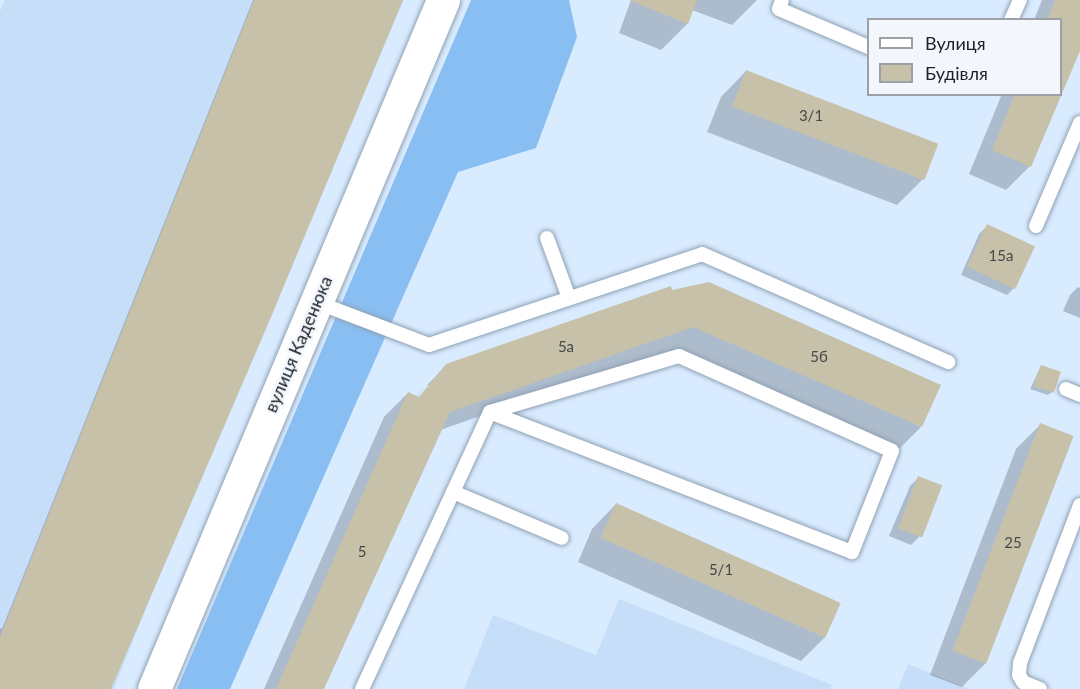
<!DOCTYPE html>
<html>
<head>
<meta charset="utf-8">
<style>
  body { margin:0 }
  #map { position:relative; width:1080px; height:689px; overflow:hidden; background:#d9ebff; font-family:Lato,sans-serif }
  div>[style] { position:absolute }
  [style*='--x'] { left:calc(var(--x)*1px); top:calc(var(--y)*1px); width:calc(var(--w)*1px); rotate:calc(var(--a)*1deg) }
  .built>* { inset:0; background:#c6def8 }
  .forest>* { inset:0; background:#89bef2 }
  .shadow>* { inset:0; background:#0003 }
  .building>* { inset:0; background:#c7c1a9; transform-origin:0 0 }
  .roads { filter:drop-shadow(0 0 2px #90a1b3) drop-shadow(0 0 2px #90a1b3) }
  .service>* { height:14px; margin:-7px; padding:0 7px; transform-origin:7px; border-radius:7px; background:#fff }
  .tertiary>* { height:33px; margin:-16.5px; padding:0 16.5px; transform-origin:16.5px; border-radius:16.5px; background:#fff }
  span { translate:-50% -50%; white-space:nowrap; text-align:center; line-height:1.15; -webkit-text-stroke:5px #f3f7fb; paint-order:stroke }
  .number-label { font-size:15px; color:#454948 }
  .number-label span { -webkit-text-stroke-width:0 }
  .street-label { font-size:18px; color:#1a2128 }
  .legend { position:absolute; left:867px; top:18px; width:195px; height:78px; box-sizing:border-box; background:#f3f7fb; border:2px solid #9ca1a7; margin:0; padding:8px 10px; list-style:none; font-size:18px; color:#1a2128 }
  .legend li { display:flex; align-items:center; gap:12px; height:30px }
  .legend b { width:30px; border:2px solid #9ca1a7 }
</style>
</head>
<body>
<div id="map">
  <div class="built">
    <i style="clip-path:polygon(5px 0,404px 0,219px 424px,114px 689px,0 689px,0 11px)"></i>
    <i style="clip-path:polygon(619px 599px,832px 685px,830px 689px,464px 689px,493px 615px,596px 655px)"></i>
    <i style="clip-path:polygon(908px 664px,970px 689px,898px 689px)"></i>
  </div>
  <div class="forest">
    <i style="clip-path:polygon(471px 0,569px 0,577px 37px,536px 148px,458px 172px,230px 689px,177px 689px)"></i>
  </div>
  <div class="shadow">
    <i style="clip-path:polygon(253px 0,400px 0,108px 689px,0 689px,0 628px,2px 629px)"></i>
    <i style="clip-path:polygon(631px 0,757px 0,732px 25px,692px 10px,687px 24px,661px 50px,619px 33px)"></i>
    <i style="clip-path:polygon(1042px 0,1080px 0,1080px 47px,1060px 20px,1034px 20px)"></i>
    <i style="clip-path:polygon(746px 71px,923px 179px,897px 205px,707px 132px,721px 97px)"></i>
    <i style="clip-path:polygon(1002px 94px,1060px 94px,1030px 166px,1006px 190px,969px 174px)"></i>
    <i style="clip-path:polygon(987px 226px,1015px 287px,1007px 295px,961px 275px,979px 234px)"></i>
    <i style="clip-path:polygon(1078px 287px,1080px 288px,1080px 318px,1063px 311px,1070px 295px)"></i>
    <i style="clip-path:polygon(671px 291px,921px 427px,897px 451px,669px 351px,440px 430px,323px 689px,264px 689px,384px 417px,408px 393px,416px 397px,425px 387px,413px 402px,415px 404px,430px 385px,427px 385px,447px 365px)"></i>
    <i style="clip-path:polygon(1041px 366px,1052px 392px,1048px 395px,1030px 389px)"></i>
    <i style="clip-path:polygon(1040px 425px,986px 663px,962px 687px,930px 675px,1016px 449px)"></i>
    <i style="clip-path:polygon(918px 478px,940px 486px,919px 537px,911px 545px,889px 536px,910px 486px)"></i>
    <i style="clip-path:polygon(616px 504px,825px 637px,801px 661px,578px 562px,592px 529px)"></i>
  </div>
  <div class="building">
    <i style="clip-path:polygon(254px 0,403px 0,266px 329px,111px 689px,0 689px,0 637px)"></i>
    <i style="clip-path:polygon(629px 0,697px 0,688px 24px)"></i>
    <i style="clip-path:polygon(1055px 0,1080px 0,1080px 51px,1031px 167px,992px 150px,1015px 94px,1060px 94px,1060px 20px,1047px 20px)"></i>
    <i style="left:746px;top:70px;width:206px;height:39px;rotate:21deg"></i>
    <i style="left:987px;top:224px;width:53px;height:47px;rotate:25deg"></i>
    <i style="clip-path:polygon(709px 282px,941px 385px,922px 427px,693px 327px,450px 412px,324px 689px,276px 689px,408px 392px,419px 397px,446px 364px,671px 286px,672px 290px)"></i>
    <i style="left:1041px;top:365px;width:21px;height:22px;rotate:19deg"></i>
    <i style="left:1040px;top:423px;width:36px;height:244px;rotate:21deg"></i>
    <i style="left:918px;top:476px;width:26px;height:56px;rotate:21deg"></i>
    <i style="left:616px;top:503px;width:246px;height:38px;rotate:24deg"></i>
  </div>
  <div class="roads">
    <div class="service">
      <i style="--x:782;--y:0;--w:9;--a:108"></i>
      <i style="--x:779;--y:9;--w:97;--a:23.1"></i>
      <i style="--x:1011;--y:20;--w:22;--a:-66"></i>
      <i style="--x:1036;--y:226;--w:112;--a:-66.9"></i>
      <i style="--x:547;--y:238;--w:64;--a:69.9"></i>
      <i style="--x:316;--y:302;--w:121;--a:20.8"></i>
      <i style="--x:429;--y:345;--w:288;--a:-18.4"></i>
      <i style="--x:702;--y:254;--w:269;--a:23.7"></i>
      <i style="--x:1066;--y:389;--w:15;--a:23"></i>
      <i style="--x:453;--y:492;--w:118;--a:22.9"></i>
      <i style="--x:362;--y:689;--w:305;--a:-65.2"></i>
      <i style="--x:490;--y:412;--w:197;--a:-16.5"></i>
      <i style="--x:679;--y:356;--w:233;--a:24"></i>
      <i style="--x:892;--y:451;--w:109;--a:111.6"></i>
      <i style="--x:852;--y:552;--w:388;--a:-158.9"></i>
      <i style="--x:1040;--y:689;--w:18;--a:-158"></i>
      <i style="--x:1023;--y:682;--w:8;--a:-120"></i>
      <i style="--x:1019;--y:675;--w:12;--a:-85"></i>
      <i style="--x:1020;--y:663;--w:169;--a:-69.2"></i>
    </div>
    <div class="tertiary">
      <i style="--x:154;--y:689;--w:747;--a:-67.24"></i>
    </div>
  </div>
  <div class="number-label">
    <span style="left:811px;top:116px">3/1</span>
    <span style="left:1001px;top:256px">15а</span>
    <span style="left:566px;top:347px">5а</span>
    <span style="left:819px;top:357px">5б</span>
    <span style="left:1013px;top:543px">25</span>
    <span style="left:362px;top:552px">5</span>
    <span style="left:721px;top:570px">5/1</span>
  </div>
  <div class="street-label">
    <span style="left:298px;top:344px;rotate:-67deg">вулиця Каденюка</span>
  </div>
  <ul class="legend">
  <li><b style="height:8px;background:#fff"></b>Вулиця</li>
  <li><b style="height:16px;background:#c7c1a9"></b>Будівля</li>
  </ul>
</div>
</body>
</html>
